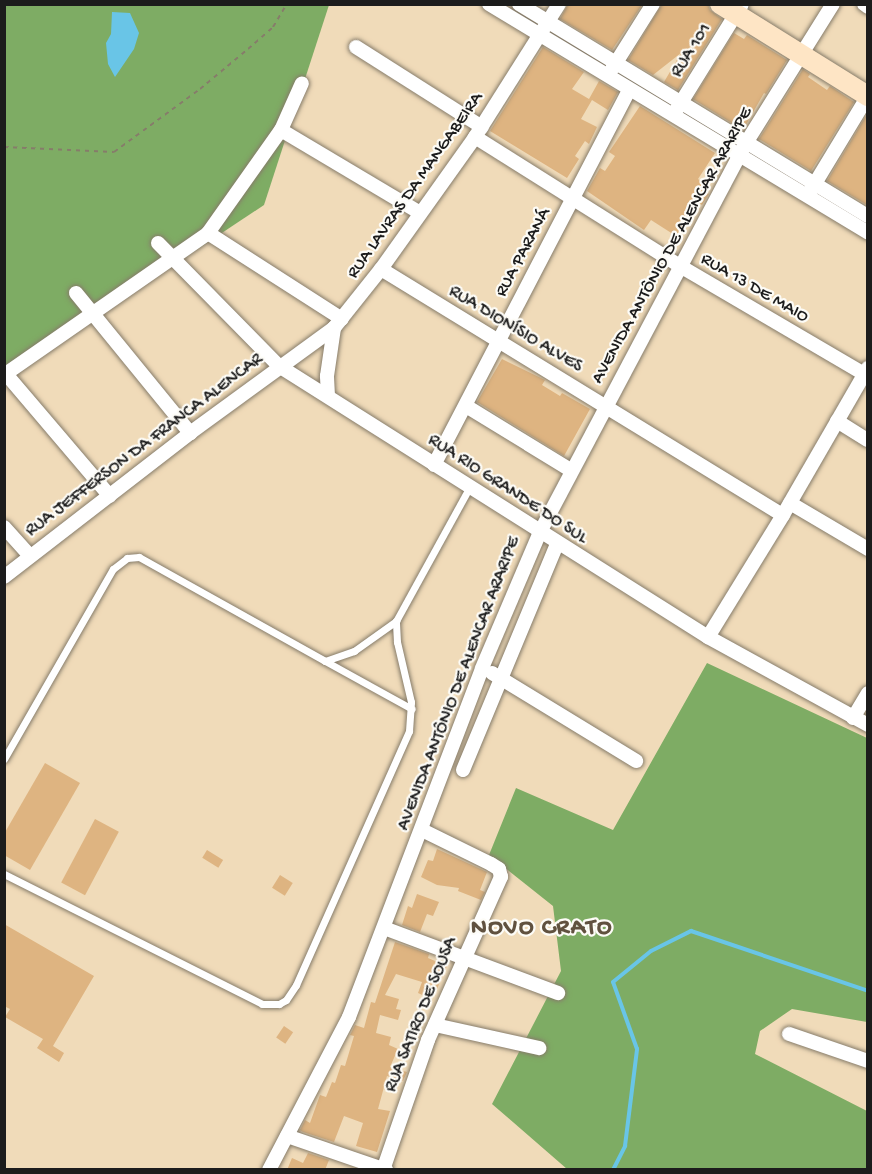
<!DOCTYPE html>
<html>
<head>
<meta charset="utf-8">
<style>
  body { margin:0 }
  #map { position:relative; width:872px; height:1174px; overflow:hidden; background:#f0dbb9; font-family:"Gochi Hand",sans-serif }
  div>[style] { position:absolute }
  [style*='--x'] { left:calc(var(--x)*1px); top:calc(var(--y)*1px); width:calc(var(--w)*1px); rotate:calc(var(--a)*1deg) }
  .forest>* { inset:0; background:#7eac64 }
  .water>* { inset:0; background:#69c5e7 }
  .stream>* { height:4px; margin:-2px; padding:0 2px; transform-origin:2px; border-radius:2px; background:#69c5e7 }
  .building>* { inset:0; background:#deb481; transform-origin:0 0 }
  .path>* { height:2px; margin-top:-1px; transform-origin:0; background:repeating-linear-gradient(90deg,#867c6a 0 4.5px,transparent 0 9px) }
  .roads { filter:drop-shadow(0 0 2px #867c6a) drop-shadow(0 0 2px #867c6a) }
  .lane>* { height:7px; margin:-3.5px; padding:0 3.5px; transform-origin:3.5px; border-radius:3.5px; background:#fff }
  .street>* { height:14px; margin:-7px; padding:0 7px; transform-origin:7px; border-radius:7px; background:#fff }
  .secondary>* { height:20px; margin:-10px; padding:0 10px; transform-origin:10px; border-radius:10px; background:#fee5c5 }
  span { translate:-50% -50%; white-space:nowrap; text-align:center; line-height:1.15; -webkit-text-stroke:4.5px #fdfcf7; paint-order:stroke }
  .street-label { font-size:18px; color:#1c1c1c }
  .district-label { font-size:24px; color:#60513f; font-weight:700; letter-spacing:1.5px }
  .frame { position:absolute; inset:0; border:6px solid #1c1c1c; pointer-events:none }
</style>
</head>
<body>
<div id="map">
  <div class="forest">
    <i style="clip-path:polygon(5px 5px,329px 5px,264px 205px,5px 377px)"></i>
    <i style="clip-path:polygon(707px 663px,867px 738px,867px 1022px,792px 1009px,760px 1031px,755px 1054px,867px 1111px,867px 1169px,567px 1169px,492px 1104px,561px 971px,553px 906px,489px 855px,516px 788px,613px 830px)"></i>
  </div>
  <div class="water">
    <i style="clip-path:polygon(112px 12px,130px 13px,139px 33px,134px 49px,115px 77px,108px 64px,106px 43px,111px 34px)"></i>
  </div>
  <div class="stream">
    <i style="--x:613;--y:1170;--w:27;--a:-63"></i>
    <i style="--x:625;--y:1146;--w:98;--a:-82.9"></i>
    <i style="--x:637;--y:1049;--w:71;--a:-109.7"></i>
    <i style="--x:613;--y:982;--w:49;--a:-39.2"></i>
    <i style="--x:651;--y:951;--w:45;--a:-26.6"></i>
    <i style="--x:691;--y:931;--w:187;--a:18.7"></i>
  </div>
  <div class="building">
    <i style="clip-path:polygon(568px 4px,641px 4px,642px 5px,612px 50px,560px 19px)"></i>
    <i style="clip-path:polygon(662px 4px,708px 4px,710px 10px,722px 19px,678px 90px,664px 82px,681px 53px,653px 75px,628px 60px)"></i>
    <i style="clip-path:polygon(734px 33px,744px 39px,747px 35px,787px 60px,766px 94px,764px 93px,743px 130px,693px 99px)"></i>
    <i style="clip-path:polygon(543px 47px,584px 72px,572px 89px,589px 99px,599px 81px,618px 92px,608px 110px,592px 100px,581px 119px,597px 127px,589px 144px,585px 141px,575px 156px,579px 159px,567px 178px,490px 131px)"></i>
    <i style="clip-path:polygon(803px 69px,810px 74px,808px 77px,827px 90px,830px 86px,854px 102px,811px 171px,759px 139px)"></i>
    <i style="clip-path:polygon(640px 106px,715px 153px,698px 179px,706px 185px,703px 190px,709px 194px,702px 205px,698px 202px,676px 236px,651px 220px,644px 230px,587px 191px,600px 168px,605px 171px,615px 156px,609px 152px)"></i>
    <i style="clip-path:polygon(867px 114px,867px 205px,827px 181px)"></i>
    <i style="clip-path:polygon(502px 359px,545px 380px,542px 385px,560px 396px,562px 393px,590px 409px,564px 456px,477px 402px)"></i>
    <i style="clip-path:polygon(45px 763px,80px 783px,30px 870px,4px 855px,4px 834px)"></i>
    <i style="left:95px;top:819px;width:27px;height:72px;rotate:28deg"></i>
    <i style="clip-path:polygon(437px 849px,487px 872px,480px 890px,485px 892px,481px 900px,458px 891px,459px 888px,437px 885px,421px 877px,428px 860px,433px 861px)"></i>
    <i style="left:207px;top:850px;width:19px;height:9px;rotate:32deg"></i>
    <i style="left:280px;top:875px;width:15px;height:15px;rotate:32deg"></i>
    <i style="clip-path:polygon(417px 894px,439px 902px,433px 916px,427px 914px,420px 932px,402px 925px,408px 906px,412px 908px)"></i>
    <i style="clip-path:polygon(4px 924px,94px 976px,53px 1046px,64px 1053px,59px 1062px,37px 1048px,43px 1039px,5px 1017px,10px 1009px,4px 1006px)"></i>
    <i style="clip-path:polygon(395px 942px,429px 954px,428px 958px,447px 966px,437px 989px,434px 987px,429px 998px,418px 993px,422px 982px,396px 974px,385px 995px,399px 999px,396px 1009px,401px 1010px,398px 1020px,380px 1015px,376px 1033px,391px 1037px,389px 1045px,398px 1049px,390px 1067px,407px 1072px,403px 1081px,387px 1076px,378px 1109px,390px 1111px,377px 1152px,356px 1146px,363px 1123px,344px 1116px,334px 1142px,303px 1132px,300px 1130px,305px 1120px,310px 1123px,320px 1095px,326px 1097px,332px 1082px,335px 1083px,341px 1065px,345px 1066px,354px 1036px,350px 1035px,355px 1025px,364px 1028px,371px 1002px,375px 1003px)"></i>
    <i style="left:284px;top:1026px;width:11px;height:14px;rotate:34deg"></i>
    <i style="clip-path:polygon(308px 1153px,329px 1160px,325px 1170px,287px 1170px,292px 1158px,303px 1163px)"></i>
  </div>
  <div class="path">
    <i style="--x:4;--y:147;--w:110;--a:2.6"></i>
    <i style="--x:114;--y:152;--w:107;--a:-36.2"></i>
    <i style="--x:200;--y:89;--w:62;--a:-39.8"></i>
    <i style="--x:248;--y:49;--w:33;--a:-41"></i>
    <i style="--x:273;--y:27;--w:27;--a:-59"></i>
  </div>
  <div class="roads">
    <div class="lane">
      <i style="--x:325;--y:661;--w:99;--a:28.9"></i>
      <i style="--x:4;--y:759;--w:219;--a:-60.2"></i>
      <i style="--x:113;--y:569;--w:18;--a:-38"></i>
      <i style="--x:127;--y:558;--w:12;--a:-5"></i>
      <i style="--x:139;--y:557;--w:213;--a:29.2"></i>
      <i style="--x:325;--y:661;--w:31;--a:-19"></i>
      <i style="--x:354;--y:651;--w:52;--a:-35.5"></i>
      <i style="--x:4;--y:874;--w:289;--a:26.7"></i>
      <i style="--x:262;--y:1004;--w:17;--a:0"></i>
      <i style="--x:279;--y:1004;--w:8;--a:-30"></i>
      <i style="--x:286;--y:1000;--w:18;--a:-56"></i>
      <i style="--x:296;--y:985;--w:278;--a:-66"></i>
      <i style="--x:409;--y:731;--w:29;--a:-86"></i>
      <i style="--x:411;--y:702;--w:62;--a:-103.1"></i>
      <i style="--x:397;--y:642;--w:21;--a:-93"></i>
      <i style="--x:396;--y:621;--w:152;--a:-61.2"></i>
    </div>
    <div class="street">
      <i style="--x:489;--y:4;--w:443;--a:31.1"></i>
      <i style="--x:519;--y:4;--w:408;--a:31.3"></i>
      <i style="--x:864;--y:4;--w:5;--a:37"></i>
      <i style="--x:356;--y:47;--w:149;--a:32.4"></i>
      <i style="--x:612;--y:69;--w:77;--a:-57.8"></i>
      <i style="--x:677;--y:109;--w:123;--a:-58.2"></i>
      <i style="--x:281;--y:130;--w:162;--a:30.8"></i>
      <i style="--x:475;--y:137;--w:242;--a:32.2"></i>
      <i style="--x:680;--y:266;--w:213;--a:30.4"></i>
      <i style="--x:811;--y:190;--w:110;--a:-58.8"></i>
      <i style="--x:208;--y:233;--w:159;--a:32.7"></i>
      <i style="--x:158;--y:243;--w:173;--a:45.5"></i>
      <i style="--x:279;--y:366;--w:507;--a:32.28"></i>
      <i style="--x:708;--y:637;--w:183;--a:28.8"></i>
      <i style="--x:381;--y:269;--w:471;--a:31.5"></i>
      <i style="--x:76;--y:293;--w:181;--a:50.8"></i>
      <i style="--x:6;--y:374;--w:160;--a:49.6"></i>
      <i style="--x:4;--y:375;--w:249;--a:-34.8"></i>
      <i style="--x:208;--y:233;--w:126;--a:-54.7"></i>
      <i style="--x:281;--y:130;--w:51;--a:-65.9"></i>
      <i style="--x:328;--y:396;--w:20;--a:-93"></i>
      <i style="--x:327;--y:376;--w:49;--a:-81.7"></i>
      <i style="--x:466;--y:406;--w:124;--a:31.5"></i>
      <i style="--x:837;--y:421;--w:36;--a:32"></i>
      <i style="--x:434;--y:465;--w:423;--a:-62.5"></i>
      <i style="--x:790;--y:503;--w:91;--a:30.5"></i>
      <i style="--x:4;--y:527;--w:39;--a:48"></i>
      <i style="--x:4;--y:577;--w:235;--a:-37.7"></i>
      <i style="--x:190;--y:433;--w:178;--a:-36.1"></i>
      <i style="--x:334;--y:328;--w:75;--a:-51.5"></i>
      <i style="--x:381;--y:269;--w:162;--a:-54.5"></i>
      <i style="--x:475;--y:137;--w:157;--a:-57.7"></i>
      <i style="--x:708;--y:637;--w:143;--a:-58.4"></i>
      <i style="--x:783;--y:515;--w:170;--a:-60"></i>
      <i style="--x:492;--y:673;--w:169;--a:31.4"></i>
      <i style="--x:853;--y:718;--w:29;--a:-59"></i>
      <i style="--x:463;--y:770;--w:245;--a:-67.4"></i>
      <i style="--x:384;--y:928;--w:186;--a:20.5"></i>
      <i style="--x:435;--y:1025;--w:107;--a:12.5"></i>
      <i style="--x:789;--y:1034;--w:83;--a:18.9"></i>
      <i style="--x:287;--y:1136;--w:105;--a:19"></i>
      <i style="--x:269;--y:1170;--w:173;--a:-62.4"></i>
      <i style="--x:349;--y:1017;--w:373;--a:-69.1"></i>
      <i style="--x:482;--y:668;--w:148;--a:-66.9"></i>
      <i style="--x:540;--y:532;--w:440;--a:-62.1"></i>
      <i style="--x:746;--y:143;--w:164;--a:-58"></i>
      <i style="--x:383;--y:1170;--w:138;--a:-70.9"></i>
      <i style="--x:428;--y:1040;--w:179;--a:-65.9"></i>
      <i style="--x:501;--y:877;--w:8;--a:-104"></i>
      <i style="--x:499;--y:869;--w:9;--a:-148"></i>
      <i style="--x:491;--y:864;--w:77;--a:-153.8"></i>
    </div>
    <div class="secondary">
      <i style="--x:720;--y:4;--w:174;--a:31.9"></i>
    </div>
  </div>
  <div class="street-label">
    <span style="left:692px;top:51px;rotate:-58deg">RUA 101</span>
    <span style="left:416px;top:186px;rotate:-55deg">RUA LAVRAS DA MANGABEIRA</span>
    <span style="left:673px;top:246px;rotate:-61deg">AVENIDA ANTÔNIO DE ALENCAR ARARIPE</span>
    <span style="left:524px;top:253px;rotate:-62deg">RUA PARANÁ</span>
    <span style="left:754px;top:289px;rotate:30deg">RUA 13 DE MAIO</span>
    <span style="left:515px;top:330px;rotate:31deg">RUA DIONÍSIO ALVES</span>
    <span style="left:145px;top:446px;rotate:-37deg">RUA JEFFERSON DA FRANCA ALENCAR</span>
    <span style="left:507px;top:490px;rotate:33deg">RUA RIO GRANDE DO SUL</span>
    <span style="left:460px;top:684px;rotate:-69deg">AVENIDA ANTÔNIO DE ALENCAR ARARIPE</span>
    <span style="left:422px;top:1015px;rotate:-68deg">RUA SATIRO DE SOUSA</span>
  </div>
  <div class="district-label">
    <span style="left:542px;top:929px">NOVO CRATO</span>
  </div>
  <div class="frame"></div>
</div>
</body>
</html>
